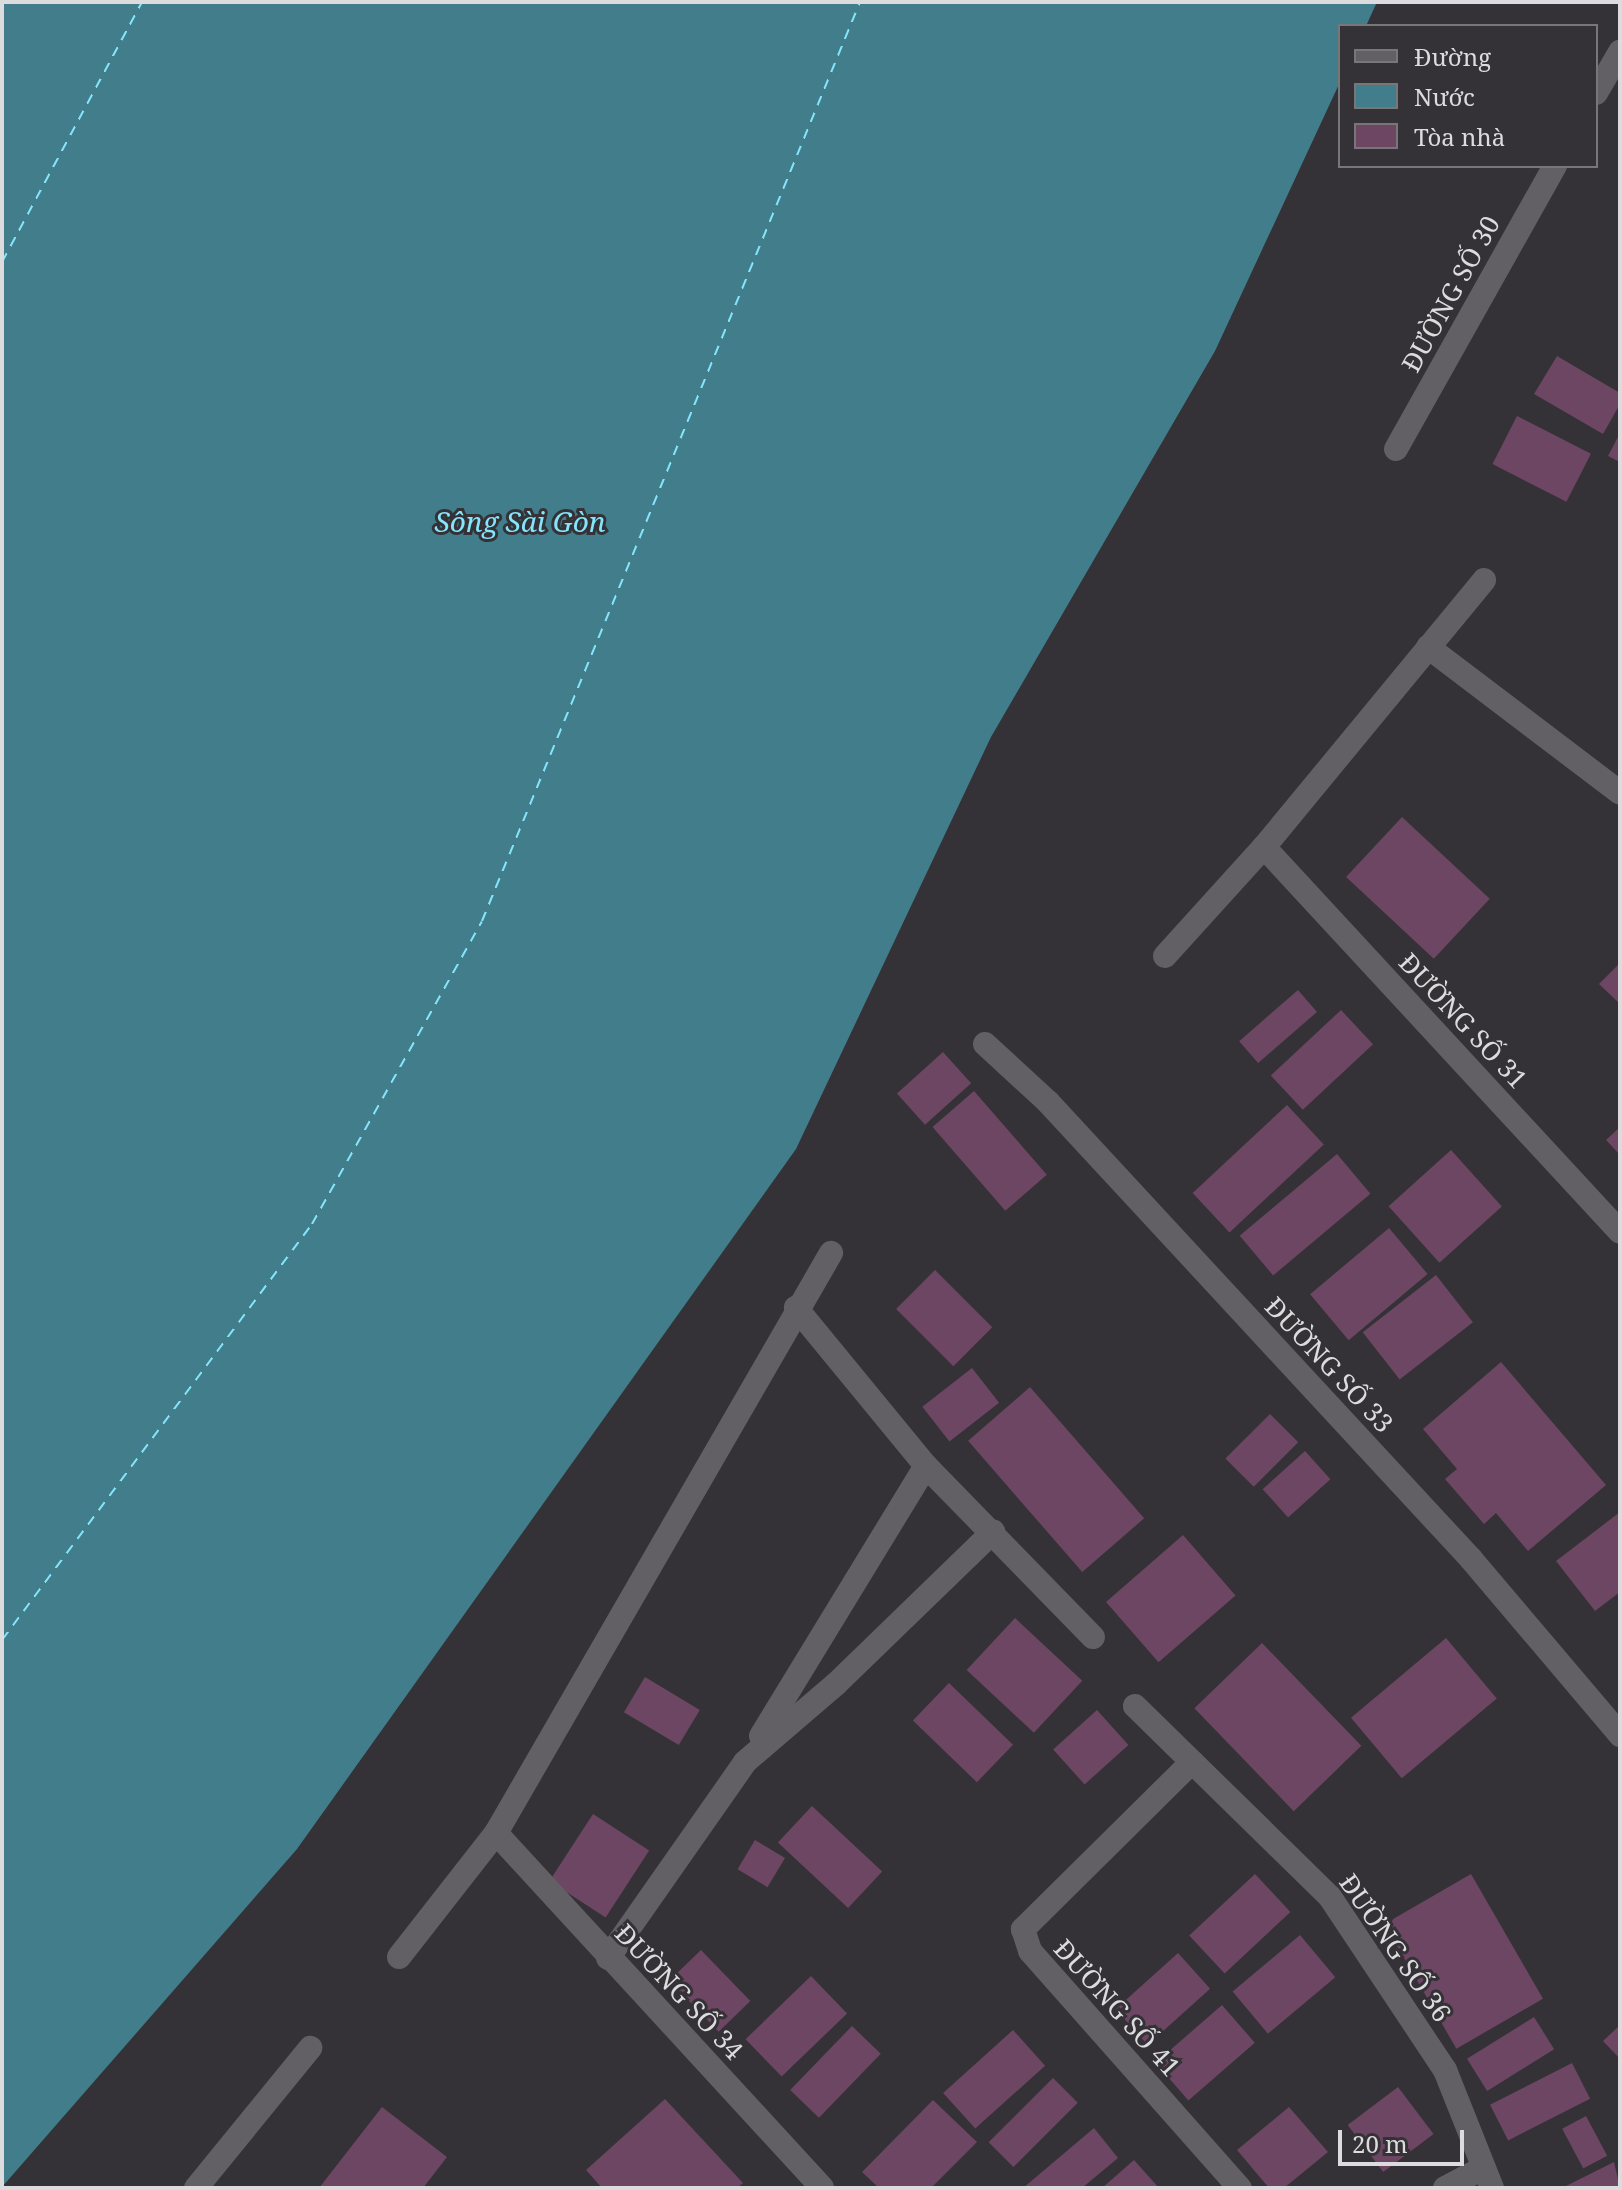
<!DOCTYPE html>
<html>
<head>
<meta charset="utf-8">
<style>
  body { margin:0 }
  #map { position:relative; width:1622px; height:2190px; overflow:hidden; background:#343236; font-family:"Noto Serif",serif }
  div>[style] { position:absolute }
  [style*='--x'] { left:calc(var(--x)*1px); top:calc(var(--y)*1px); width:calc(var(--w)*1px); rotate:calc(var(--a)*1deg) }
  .water>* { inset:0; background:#417d8b }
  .ferry>* { height:2px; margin-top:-1px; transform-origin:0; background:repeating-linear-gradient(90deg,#85e5fb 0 10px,transparent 0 18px) }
  .building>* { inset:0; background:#6c4662; transform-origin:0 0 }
  .street>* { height:24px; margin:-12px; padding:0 12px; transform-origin:12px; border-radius:12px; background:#626064 }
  span { translate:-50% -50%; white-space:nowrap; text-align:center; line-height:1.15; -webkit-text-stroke:6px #343236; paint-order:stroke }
  .street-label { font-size:26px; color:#dcdbdd }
  .water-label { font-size:28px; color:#85e5fb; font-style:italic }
  .frame { position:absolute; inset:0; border:4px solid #dcdbdd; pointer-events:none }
  .legend { position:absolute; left:1338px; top:24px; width:260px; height:144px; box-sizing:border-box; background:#343236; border:2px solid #777679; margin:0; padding:10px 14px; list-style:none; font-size:24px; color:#dcdbdd }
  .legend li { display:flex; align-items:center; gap:16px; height:40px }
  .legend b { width:40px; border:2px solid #777679 }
  .scale { position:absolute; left:1338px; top:2130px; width:126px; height:36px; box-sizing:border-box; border:4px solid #dcdbdd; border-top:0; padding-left:10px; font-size:24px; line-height:28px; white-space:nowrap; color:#dcdbdd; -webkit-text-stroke:6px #343236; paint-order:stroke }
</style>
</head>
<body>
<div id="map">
  <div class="water">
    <i style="clip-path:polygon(2px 2px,1377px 2px,1366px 26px,1340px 26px,1340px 82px,1215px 351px,991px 737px,796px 1149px,297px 1849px,2px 2187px)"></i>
  </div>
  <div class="ferry">
    <i style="--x:2;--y:262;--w:295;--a:-61.7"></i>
    <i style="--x:2;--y:1640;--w:519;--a:-53.31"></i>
    <i style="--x:312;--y:1224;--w:347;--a:-60.7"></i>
    <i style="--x:482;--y:921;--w:994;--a:-67.64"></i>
  </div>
  <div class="building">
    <i style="clip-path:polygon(1557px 356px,1620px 393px,1620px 404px,1603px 434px,1534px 394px)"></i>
    <i style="left:1517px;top:416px;width:83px;height:54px;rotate:27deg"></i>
    <i style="clip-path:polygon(1620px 433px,1620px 462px,1608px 456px)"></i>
    <i style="left:1402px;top:817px;width:120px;height:82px;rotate:43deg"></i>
    <i style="clip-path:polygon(1620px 963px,1620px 1004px,1599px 984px)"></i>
    <i style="left:1298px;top:990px;width:29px;height:78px;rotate:49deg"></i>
    <i style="left:1341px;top:1010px;width:47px;height:96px;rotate:47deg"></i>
    <i style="left:943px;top:1052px;width:42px;height:62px;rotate:48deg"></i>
    <i style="left:974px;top:1091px;width:111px;height:55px;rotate:49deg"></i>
    <i style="left:1287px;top:1105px;width:54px;height:129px;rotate:47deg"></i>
    <i style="clip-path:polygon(1620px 1127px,1620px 1155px,1606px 1140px)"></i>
    <i style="left:1451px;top:1150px;width:76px;height:84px;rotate:48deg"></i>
    <i style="left:1337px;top:1154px;width:52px;height:127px;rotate:50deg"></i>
    <i style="left:1389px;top:1228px;width:60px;height:103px;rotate:50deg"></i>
    <i style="left:935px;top:1270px;width:81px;height:55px;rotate:45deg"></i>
    <i style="left:1436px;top:1275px;width:60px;height:93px;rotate:52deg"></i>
    <i style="clip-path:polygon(1501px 1362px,1606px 1485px,1528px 1551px,1496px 1513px,1484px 1524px,1445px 1479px,1457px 1469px,1423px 1429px)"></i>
    <i style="left:972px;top:1368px;width:44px;height:63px;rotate:52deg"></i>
    <i style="left:1030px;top:1387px;width:174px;height:82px;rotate:49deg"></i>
    <i style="left:1270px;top:1414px;width:40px;height:63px;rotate:45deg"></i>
    <i style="left:1305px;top:1451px;width:38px;height:57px;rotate:48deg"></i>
    <i style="clip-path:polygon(1620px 1512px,1620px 1592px,1595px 1611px,1556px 1561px)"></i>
    <i style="left:1183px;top:1535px;width:80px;height:102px;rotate:49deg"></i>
    <i style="left:1015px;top:1618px;width:92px;height:71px;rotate:43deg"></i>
    <i style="left:1446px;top:1638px;width:79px;height:124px;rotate:50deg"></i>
    <i style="left:1262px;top:1643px;width:143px;height:94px;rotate:46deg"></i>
    <i style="left:645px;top:1677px;width:64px;height:41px;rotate:31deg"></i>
    <i style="left:949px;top:1683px;width:89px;height:52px;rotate:44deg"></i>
    <i style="left:1097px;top:1710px;width:47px;height:59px;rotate:48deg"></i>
    <i style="left:812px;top:1806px;width:96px;height:50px;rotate:43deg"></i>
    <i style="left:593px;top:1814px;width:67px;height:80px;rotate:33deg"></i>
    <i style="left:755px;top:1840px;width:35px;height:34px;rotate:31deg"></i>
    <i style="left:1255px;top:1874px;width:52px;height:90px;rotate:47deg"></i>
    <i style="left:1471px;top:1874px;width:144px;height:100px;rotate:60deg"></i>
    <i style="left:1300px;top:1935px;width:55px;height:88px;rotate:50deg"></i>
    <i style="left:701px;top:1950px;width:71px;height:44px;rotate:46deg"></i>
    <i style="left:1178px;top:1953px;width:48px;height:84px;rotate:48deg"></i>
    <i style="left:811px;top:1976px;width:52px;height:91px;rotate:46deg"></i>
    <i style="left:1222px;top:2005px;width:50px;height:88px;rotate:49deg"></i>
    <i style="left:1534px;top:2017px;width:38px;height:79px;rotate:58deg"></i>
    <i style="clip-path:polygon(1620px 2025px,1620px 2059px,1603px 2041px)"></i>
    <i style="left:852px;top:2026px;width:40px;height:89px;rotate:44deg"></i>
    <i style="left:1013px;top:2030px;width:48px;height:94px;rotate:48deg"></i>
    <i style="left:1572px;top:2063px;width:40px;height:92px;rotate:63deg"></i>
    <i style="left:1053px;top:2078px;width:35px;height:91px;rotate:45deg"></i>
    <i style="left:1398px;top:2087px;width:59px;height:63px;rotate:53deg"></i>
    <i style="clip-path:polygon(665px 2099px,743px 2183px,737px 2188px,602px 2188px,586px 2170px)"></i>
    <i style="clip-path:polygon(933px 2100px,977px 2142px,931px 2188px,879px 2188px,862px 2172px)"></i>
    <i style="clip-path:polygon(382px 2107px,447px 2157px,423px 2188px,319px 2188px)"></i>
    <i style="clip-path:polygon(1289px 2107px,1328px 2152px,1284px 2188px,1269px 2188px,1237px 2150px)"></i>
    <i style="left:1586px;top:2116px;width:45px;height:27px;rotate:62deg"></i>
    <i style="clip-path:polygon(1094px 2128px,1118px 2158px,1082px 2188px,1023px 2188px)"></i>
    <i style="clip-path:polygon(1134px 2160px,1159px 2188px,1102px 2188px)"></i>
    <i style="clip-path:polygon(1614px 2162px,1620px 2188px,1562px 2188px)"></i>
  </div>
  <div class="street">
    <i style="--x:1596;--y:93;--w:48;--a:-59.7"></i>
    <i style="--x:1396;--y:449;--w:325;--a:-60.7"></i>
    <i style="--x:1428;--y:647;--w:241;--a:37.2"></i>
    <i style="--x:1264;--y:847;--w:524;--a:47.24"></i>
    <i style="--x:1165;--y:956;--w:147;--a:-47.8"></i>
    <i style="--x:1264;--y:847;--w:346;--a:-50.5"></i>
    <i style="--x:985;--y:1044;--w:86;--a:42.6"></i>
    <i style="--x:1048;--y:1102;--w:623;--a:47.21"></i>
    <i style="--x:1471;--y:1559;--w:231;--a:49.7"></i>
    <i style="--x:926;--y:1466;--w:239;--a:45.7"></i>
    <i style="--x:1135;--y:1706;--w:273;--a:44.4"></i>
    <i style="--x:1330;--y:1897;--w:208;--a:56.4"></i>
    <i style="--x:1445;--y:2070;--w:127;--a:68.3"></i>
    <i style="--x:761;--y:1736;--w:316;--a:-58.6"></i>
    <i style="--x:926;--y:1466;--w:205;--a:-129.4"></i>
    <i style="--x:1192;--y:1762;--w:238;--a:135.3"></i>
    <i style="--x:1023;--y:1929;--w:23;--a:72"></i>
    <i style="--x:1030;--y:1951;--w:317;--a:48.5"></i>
    <i style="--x:496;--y:1833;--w:482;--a:47.4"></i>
    <i style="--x:399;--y:1957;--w:157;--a:-52"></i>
    <i style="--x:496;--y:1833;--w:670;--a:-59.99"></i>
    <i style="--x:608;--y:1958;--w:239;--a:-55"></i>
    <i style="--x:745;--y:1762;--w:120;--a:-40.6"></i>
    <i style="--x:836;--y:1684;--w:219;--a:-44.1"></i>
    <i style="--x:196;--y:2188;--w:181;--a:-50.8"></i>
    <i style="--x:1445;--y:2188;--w:41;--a:-27.8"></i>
  </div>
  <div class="street-label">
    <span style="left:1451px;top:294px;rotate:-61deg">ĐƯỜNG SỐ 30</span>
    <span style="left:1463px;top:1021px;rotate:47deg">ĐƯỜNG SỐ 31</span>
    <span style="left:1329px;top:1365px;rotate:47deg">ĐƯỜNG SỐ 33</span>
    <span style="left:1395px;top:1948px;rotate:55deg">ĐƯỜNG SỐ 36</span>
    <span style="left:679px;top:1992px;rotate:47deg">ĐƯỜNG SỐ 34</span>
    <span style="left:1117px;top:2008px;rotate:48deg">ĐƯỜNG SỐ 41</span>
  </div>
  <div class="water-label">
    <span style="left:520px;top:521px">Sông Sài Gòn</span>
  </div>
  <div class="frame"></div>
  <ul class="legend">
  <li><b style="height:10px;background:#626064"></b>Đường</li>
  <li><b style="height:22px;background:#417d8b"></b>Nước</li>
  <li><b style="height:22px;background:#6c4662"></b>Tòa nhà</li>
  </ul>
  <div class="scale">20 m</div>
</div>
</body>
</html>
